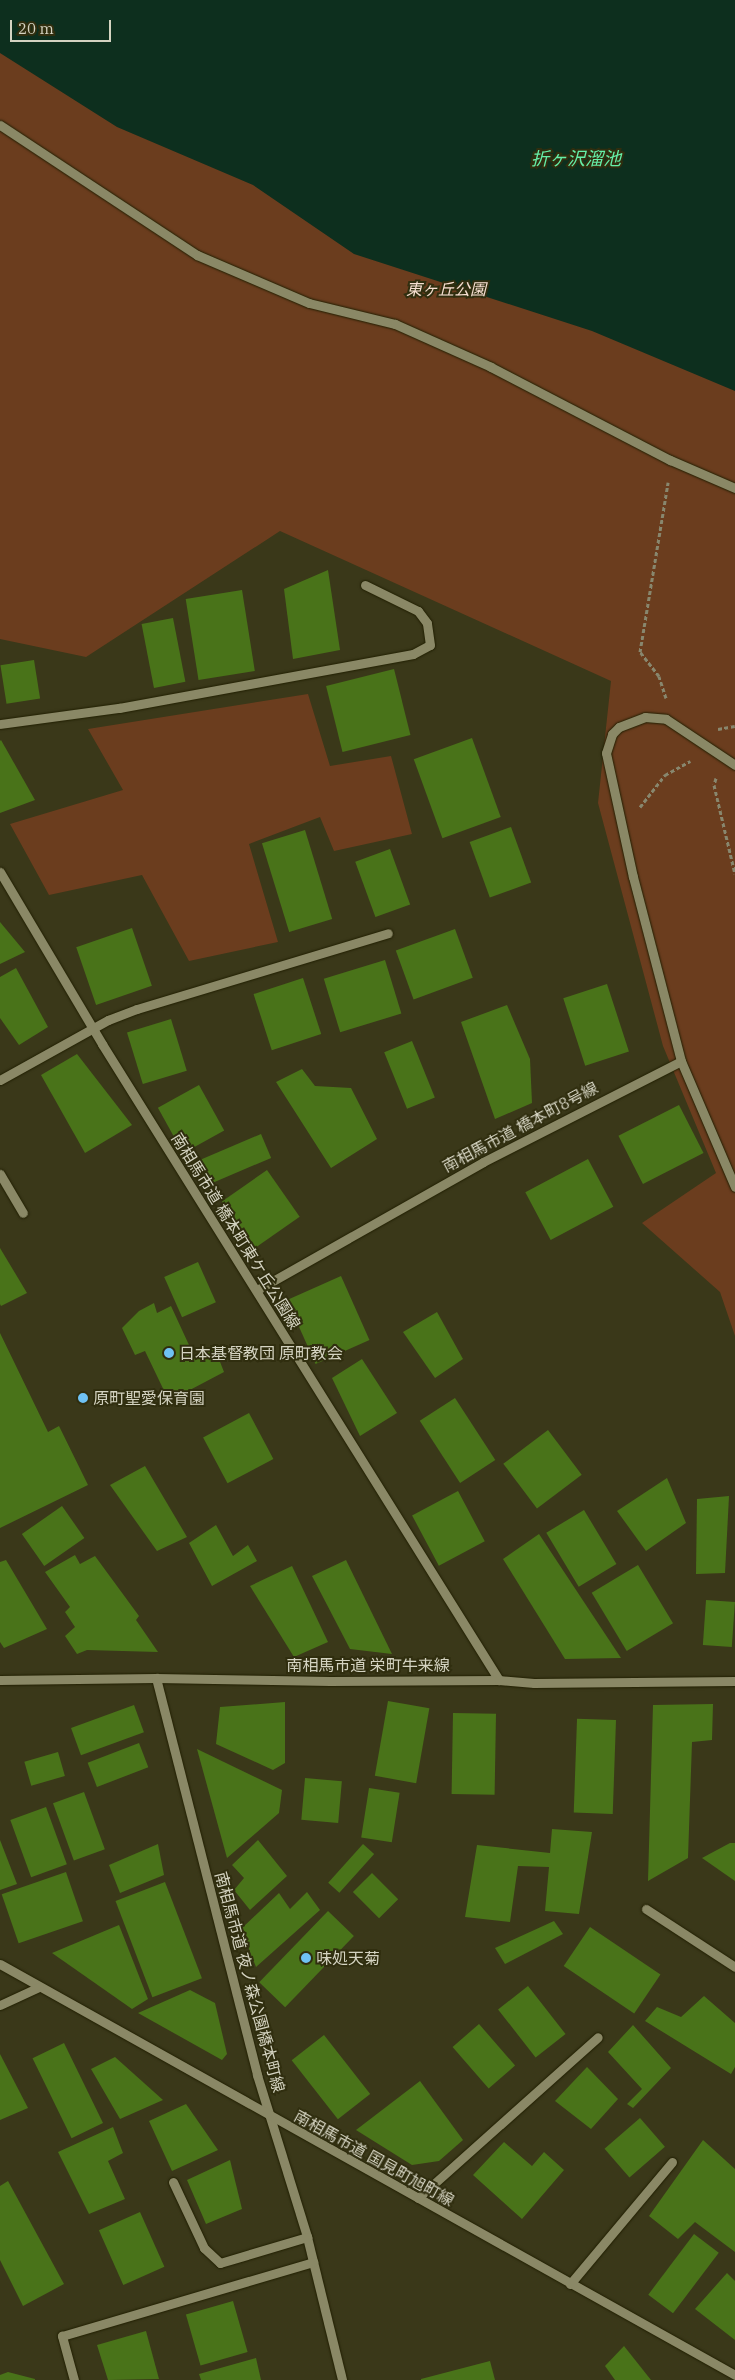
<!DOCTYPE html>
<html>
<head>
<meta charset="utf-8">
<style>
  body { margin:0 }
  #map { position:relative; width:735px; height:2380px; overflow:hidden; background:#3a3819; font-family:"IBM Plex Serif","Noto Sans JP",serif }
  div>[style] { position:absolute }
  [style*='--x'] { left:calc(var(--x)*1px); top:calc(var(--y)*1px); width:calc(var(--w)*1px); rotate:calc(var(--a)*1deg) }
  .green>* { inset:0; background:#6b3d1e }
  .water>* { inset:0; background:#0d2f1e }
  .building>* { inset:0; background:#497319; transform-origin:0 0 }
  .path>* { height:3px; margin-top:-1.5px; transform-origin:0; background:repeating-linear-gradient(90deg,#88876e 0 4px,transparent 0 6.5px) }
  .roads { filter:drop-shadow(0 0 1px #211f01) drop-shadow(0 0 1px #211f01) }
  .minor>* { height:9px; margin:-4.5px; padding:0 4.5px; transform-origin:4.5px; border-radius:4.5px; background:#8a8866 }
  .dots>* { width:14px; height:14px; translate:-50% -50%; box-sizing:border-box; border:2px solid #302e0f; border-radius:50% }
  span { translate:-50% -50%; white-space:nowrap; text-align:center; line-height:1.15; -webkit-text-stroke:4px #302e0f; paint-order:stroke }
  .park-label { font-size:16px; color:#f6dfd1; font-style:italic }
  .street-label { font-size:16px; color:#d4d3c1 }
  .poi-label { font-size:16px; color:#d4d3c1 }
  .left { translate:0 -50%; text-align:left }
  .water-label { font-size:18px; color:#65efa8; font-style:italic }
  .scale { position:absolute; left:10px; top:20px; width:101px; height:22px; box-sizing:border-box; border:2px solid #d4d3c1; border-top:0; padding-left:6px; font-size:15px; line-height:18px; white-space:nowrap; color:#d4d3c1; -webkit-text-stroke:4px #302e0f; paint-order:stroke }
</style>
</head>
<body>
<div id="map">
  <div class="green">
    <i style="clip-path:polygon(0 0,735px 0,735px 1336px,720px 1292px,642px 1223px,716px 1173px,663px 1046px,598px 803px,611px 681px,280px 531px,86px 657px,0 639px)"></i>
    <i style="clip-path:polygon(308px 694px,330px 766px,391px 756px,412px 834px,334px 851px,320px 817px,249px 844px,278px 942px,189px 961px,142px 875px,49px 895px,10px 824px,123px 790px,88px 729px)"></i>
  </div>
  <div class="water">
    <i style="clip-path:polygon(0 0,735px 0,735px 391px,592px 331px,354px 254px,253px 185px,117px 127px,0 53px)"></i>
  </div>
  <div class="building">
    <i style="clip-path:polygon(328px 570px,340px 650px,293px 659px,284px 589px)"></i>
    <i style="left:242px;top:590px;width:82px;height:57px;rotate:81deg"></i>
    <i style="left:173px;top:618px;width:65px;height:32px;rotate:79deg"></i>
    <i style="left:34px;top:660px;width:39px;height:34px;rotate:81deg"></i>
    <i style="left:394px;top:669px;width:68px;height:70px;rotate:76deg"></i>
    <i style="left:472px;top:738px;width:84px;height:62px;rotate:70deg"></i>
    <i style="clip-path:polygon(1px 740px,35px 800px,0 813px,0 741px)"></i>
    <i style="left:511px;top:827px;width:59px;height:44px;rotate:70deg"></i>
    <i style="left:305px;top:830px;width:93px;height:45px;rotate:73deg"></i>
    <i style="left:390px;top:849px;width:59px;height:37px;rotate:70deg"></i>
    <i style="clip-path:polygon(0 922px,25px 952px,0 964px)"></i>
    <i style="left:132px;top:928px;width:61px;height:59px;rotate:71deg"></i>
    <i style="left:455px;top:929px;width:52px;height:63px;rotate:70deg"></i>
    <i style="left:385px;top:960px;width:56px;height:64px;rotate:73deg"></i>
    <i style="clip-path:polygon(16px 968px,48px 1027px,19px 1045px,0 1018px,0 977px)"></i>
    <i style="left:303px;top:978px;width:59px;height:52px;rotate:72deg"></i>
    <i style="left:607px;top:984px;width:71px;height:46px;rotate:72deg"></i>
    <i style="clip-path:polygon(507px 1005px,530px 1059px,532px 1103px,495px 1119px,461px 1022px)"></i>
    <i style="left:171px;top:1019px;width:54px;height:46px;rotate:73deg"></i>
    <i style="left:412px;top:1041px;width:61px;height:30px;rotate:68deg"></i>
    <i style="clip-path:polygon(77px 1054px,132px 1125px,85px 1153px,41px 1075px)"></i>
    <i style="clip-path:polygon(302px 1069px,315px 1086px,351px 1088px,377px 1139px,331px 1168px,276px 1082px)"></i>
    <i style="left:199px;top:1085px;width:52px;height:47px;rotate:61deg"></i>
    <i style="left:679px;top:1105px;width:54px;height:68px;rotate:63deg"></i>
    <i style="left:261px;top:1134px;width:26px;height:69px;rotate:67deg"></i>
    <i style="left:588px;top:1159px;width:54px;height:71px;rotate:62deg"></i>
    <i style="left:267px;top:1170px;width:57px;height:55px;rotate:55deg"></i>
    <i style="clip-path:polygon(0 1248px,27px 1293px,1px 1306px,0 1304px)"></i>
    <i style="left:198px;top:1262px;width:44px;height:37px;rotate:66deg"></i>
    <i style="left:341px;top:1276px;width:70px;height:59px;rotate:66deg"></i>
    <i style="clip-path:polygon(154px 1303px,157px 1313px,171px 1306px,195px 1358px,215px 1349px,224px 1372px,169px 1401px,145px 1351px,135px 1355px,122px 1328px,139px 1311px)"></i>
    <i style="clip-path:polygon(437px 1312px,463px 1359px,435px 1378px,403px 1332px)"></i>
    <i style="clip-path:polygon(0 1333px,48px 1432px,59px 1426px,88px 1485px,0 1528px)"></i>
    <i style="clip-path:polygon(362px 1359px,397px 1413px,360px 1436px,332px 1378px)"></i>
    <i style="left:455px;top:1398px;width:74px;height:42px;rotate:57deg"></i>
    <i style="left:249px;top:1413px;width:52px;height:52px;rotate:62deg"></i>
    <i style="left:548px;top:1430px;width:56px;height:56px;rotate:53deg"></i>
    <i style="clip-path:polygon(145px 1466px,187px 1537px,157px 1551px,110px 1485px)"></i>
    <i style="clip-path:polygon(667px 1478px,686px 1523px,646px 1551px,617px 1511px)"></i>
    <i style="left:458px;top:1491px;width:57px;height:52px;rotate:62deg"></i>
    <i style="clip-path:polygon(729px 1496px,725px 1573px,696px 1574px,697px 1499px)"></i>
    <i style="left:62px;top:1506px;width:39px;height:49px;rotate:55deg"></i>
    <i style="left:584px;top:1510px;width:63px;height:44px;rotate:59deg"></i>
    <i style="clip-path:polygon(216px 1525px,233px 1556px,248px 1545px,257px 1561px,212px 1586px,189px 1543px)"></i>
    <i style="clip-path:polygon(539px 1534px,621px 1658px,565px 1659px,503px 1559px)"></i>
    <i style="clip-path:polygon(75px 1555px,80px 1564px,95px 1556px,139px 1616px,136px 1620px,158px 1652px,87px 1650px,77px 1654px,65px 1636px,75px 1627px,65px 1612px,70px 1607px,45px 1572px)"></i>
    <i style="clip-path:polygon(6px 1560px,47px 1629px,4px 1648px,0 1642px,0 1562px)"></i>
    <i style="clip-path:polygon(346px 1560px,392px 1654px,350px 1649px,312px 1576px)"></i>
    <i style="left:638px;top:1565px;width:68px;height:54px;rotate:59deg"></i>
    <i style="clip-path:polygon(292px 1566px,328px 1642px,294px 1657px,250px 1586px)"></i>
    <i style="left:706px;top:1600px;width:29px;height:45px;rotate:4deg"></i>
    <i style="left:388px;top:1701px;width:42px;height:76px;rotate:10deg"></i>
    <i style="clip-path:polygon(285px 1702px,285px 1763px,273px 1770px,216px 1744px,220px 1707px)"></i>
    <i style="clip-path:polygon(713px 1704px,712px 1740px,692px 1742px,688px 1858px,648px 1881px,653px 1705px)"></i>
    <i style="left:134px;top:1705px;width:29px;height:67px;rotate:70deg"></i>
    <i style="left:453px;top:1713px;width:43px;height:81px;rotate:1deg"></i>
    <i style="left:616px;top:1720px;width:94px;height:39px;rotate:92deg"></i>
    <i style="left:139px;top:1743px;width:26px;height:55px;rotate:69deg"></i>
    <i style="clip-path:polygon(197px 1749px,282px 1790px,279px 1813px,227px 1858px)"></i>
    <i style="left:58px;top:1752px;width:25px;height:35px;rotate:74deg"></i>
    <i style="left:305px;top:1778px;width:37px;height:42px;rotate:5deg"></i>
    <i style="left:369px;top:1788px;width:31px;height:50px;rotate:9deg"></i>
    <i style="left:84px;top:1792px;width:61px;height:33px;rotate:70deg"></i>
    <i style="left:46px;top:1807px;width:61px;height:38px;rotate:70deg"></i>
    <i style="clip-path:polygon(552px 1829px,592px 1832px,579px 1914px,545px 1911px,549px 1867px,518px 1866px,510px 1922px,465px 1917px,477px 1845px,550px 1853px)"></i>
    <i style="clip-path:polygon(0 1840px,17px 1884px,0 1890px)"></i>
    <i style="clip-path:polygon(258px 1840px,287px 1876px,250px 1910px,234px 1890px,244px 1878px,232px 1865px)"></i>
    <i style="clip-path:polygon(730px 1843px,735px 1843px,735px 1881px,702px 1858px)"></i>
    <i style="clip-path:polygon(158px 1844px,164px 1875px,120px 1893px,109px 1865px)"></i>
    <i style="left:363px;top:1844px;width:15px;height:52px;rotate:42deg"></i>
    <i style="left:66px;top:1872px;width:52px;height:68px;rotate:71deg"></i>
    <i style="left:372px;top:1873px;width:37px;height:27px;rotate:45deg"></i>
    <i style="left:165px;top:1882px;width:103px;height:53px;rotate:69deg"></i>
    <i style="clip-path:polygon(307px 1892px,320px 1910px,256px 1967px,241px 1929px,279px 1893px,290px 1909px)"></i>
    <i style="left:328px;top:1911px;width:36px;height:99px;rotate:44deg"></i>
    <i style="clip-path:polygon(554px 1921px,563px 1934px,505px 1964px,495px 1948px)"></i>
    <i style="clip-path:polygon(119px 1925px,148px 1999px,132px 2009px,52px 1953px)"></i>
    <i style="left:590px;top:1927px;width:85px;height:47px;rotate:34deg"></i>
    <i style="left:528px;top:1986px;width:61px;height:38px;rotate:52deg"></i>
    <i style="clip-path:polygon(190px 1990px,215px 2003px,227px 2054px,222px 2060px,138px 2013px)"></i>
    <i style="clip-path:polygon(704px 1996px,735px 2023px,735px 2067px,731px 2074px,645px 2021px,657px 2007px,681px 2017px)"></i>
    <i style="left:479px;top:2024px;width:55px;height:35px;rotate:49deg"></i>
    <i style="clip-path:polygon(633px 2025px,671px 2068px,633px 2108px,627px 2104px,642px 2089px,608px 2052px)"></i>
    <i style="left:324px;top:2035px;width:75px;height:41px;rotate:52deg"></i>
    <i style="left:64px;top:2043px;width:89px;height:35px;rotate:64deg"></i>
    <i style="clip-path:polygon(0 2054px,28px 2108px,0 2120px)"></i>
    <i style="clip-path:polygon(115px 2057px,163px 2100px,120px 2119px,91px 2069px)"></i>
    <i style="clip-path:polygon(587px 2067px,618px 2099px,591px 2129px,555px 2101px)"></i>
    <i style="clip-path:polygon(420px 2081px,463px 2140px,439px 2161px,412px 2165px,356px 2130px)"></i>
    <i style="clip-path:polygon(186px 2104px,218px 2150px,172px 2171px,149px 2121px)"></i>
    <i style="left:640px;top:2118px;width:38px;height:47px;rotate:49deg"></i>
    <i style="clip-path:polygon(113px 2127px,123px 2153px,108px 2161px,125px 2199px,89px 2214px,58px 2152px)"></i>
    <i style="clip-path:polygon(703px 2140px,735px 2169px,735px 2252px,695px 2222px,678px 2239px,649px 2216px)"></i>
    <i style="clip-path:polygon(504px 2142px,532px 2166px,544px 2152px,564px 2170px,522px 2219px,473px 2175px)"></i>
    <i style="clip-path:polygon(230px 2160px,242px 2209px,206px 2224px,187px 2180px)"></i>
    <i style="clip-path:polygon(8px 2181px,64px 2284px,23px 2306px,0 2260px,0 2186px)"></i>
    <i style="left:140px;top:2212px;width:60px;height:45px;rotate:66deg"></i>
    <i style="left:694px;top:2234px;width:31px;height:76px;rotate:37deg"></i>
    <i style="clip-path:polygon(727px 2273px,735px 2281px,735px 2340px,695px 2309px)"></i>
    <i style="left:233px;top:2301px;width:53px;height:49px;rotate:74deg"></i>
    <i style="clip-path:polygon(146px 2331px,159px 2379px,108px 2380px,97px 2345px)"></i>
    <i style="clip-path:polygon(624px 2346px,651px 2380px,615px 2380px,605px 2366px)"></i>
    <i style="clip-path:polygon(256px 2358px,261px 2380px,201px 2380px,199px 2374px)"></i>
    <i style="clip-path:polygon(490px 2361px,495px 2380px,421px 2380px,421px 2379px)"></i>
    <i style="clip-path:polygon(8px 2372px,35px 2379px,35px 2380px,0 2380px,0 2375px)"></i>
  </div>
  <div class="path">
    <i style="--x:666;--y:698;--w:23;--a:-108"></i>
    <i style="--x:659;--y:676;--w:31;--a:-128"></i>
    <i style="--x:640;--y:652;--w:172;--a:-80.6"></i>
    <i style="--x:718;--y:729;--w:17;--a:-10"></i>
    <i style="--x:716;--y:778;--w:7;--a:106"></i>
    <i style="--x:714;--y:785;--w:91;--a:76.7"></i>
    <i style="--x:640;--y:807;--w:41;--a:-52"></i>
    <i style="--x:665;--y:775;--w:29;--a:-29"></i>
  </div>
  <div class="roads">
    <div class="minor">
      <i style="--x:0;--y:125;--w:236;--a:33.4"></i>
      <i style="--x:197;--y:255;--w:122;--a:23.2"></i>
      <i style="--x:309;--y:303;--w:89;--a:13.7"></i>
      <i style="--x:395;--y:324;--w:105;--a:24.1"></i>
      <i style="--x:491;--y:367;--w:202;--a:27.5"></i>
      <i style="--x:670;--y:460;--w:71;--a:23.3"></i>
      <i style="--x:0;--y:724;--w:120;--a:-7.7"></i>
      <i style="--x:119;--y:708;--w:299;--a:-10.4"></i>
      <i style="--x:413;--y:654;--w:19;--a:-28"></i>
      <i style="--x:430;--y:645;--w:22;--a:-98"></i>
      <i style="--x:427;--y:623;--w:15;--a:-127"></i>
      <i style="--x:418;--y:611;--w:59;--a:-153.9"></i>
      <i style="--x:0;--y:872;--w:200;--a:59.3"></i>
      <i style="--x:102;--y:1044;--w:750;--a:58.03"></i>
      <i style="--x:681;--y:1061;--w:190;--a:-104.6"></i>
      <i style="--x:633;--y:877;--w:127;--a:-102.3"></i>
      <i style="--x:606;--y:753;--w:20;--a:-72"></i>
      <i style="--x:612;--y:734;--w:10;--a:-45"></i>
      <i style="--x:619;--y:727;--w:28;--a:-21"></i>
      <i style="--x:645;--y:717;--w:21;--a:5"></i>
      <i style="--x:666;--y:719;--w:83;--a:33.7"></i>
      <i style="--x:0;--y:1080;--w:124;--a:-29.1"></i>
      <i style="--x:108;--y:1020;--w:31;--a:-21"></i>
      <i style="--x:137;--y:1009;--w:262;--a:-16.8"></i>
      <i style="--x:0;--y:1174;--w:45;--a:59.5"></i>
      <i style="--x:257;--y:1290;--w:260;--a:-29.5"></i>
      <i style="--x:483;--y:1162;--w:222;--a:-27"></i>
      <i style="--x:681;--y:1061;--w:137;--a:66.8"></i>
      <i style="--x:156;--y:1678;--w:410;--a:75.7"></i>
      <i style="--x:257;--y:2075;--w:170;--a:72.8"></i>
      <i style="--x:307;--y:2237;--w:147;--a:76.2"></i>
      <i style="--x:0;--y:1680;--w:156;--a:-0.7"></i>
      <i style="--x:156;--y:1678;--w:174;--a:1"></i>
      <i style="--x:330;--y:1681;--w:169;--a:-0.3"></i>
      <i style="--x:499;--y:1680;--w:35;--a:5"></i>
      <i style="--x:534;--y:1683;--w:201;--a:-0.6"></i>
      <i style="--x:646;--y:1909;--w:106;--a:33.1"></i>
      <i style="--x:0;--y:1964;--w:842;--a:29.21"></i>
      <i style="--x:0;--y:2005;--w:43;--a:-24.8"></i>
      <i style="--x:173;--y:2182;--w:73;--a:64.8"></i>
      <i style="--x:204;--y:2248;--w:22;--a:43"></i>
      <i style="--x:220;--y:2263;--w:91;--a:-16.6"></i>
      <i style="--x:418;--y:2198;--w:241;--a:-41.8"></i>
      <i style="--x:570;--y:2284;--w:159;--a:-50.1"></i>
      <i style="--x:74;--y:2380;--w:46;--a:-105.3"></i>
      <i style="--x:62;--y:2336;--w:262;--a:-16.4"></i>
    </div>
  </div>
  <div class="dots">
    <i style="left:169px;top:1353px;background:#6fc2f4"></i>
    <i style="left:83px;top:1398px;background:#6fc2f4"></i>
    <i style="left:306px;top:1958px;background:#6fc2f4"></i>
  </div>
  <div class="park-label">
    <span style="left:446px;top:289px">東ヶ丘公園</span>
  </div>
  <div class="street-label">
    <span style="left:520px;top:1127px;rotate:-28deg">南相馬市道 橋本町8号線</span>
    <span style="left:236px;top:1231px;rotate:58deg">南相馬市道 橋本町東ケ丘公園線</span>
    <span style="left:368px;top:1665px">南相馬市道 栄町牛来線</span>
    <span style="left:250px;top:1982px;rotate:75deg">南相馬市道 夜ノ森公園橋本町線</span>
    <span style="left:374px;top:2158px;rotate:29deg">南相馬市道 国見町旭町線</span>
  </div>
  <div class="poi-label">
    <span class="left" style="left:179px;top:1353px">日本基督教団 原町教会</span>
    <span class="left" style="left:93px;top:1398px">原町聖愛保育園</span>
    <span class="left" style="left:316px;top:1958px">味処天菊</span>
  </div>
  <div class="water-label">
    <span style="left:576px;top:159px">折ヶ沢溜池</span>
  </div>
  <div class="scale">20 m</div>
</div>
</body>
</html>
